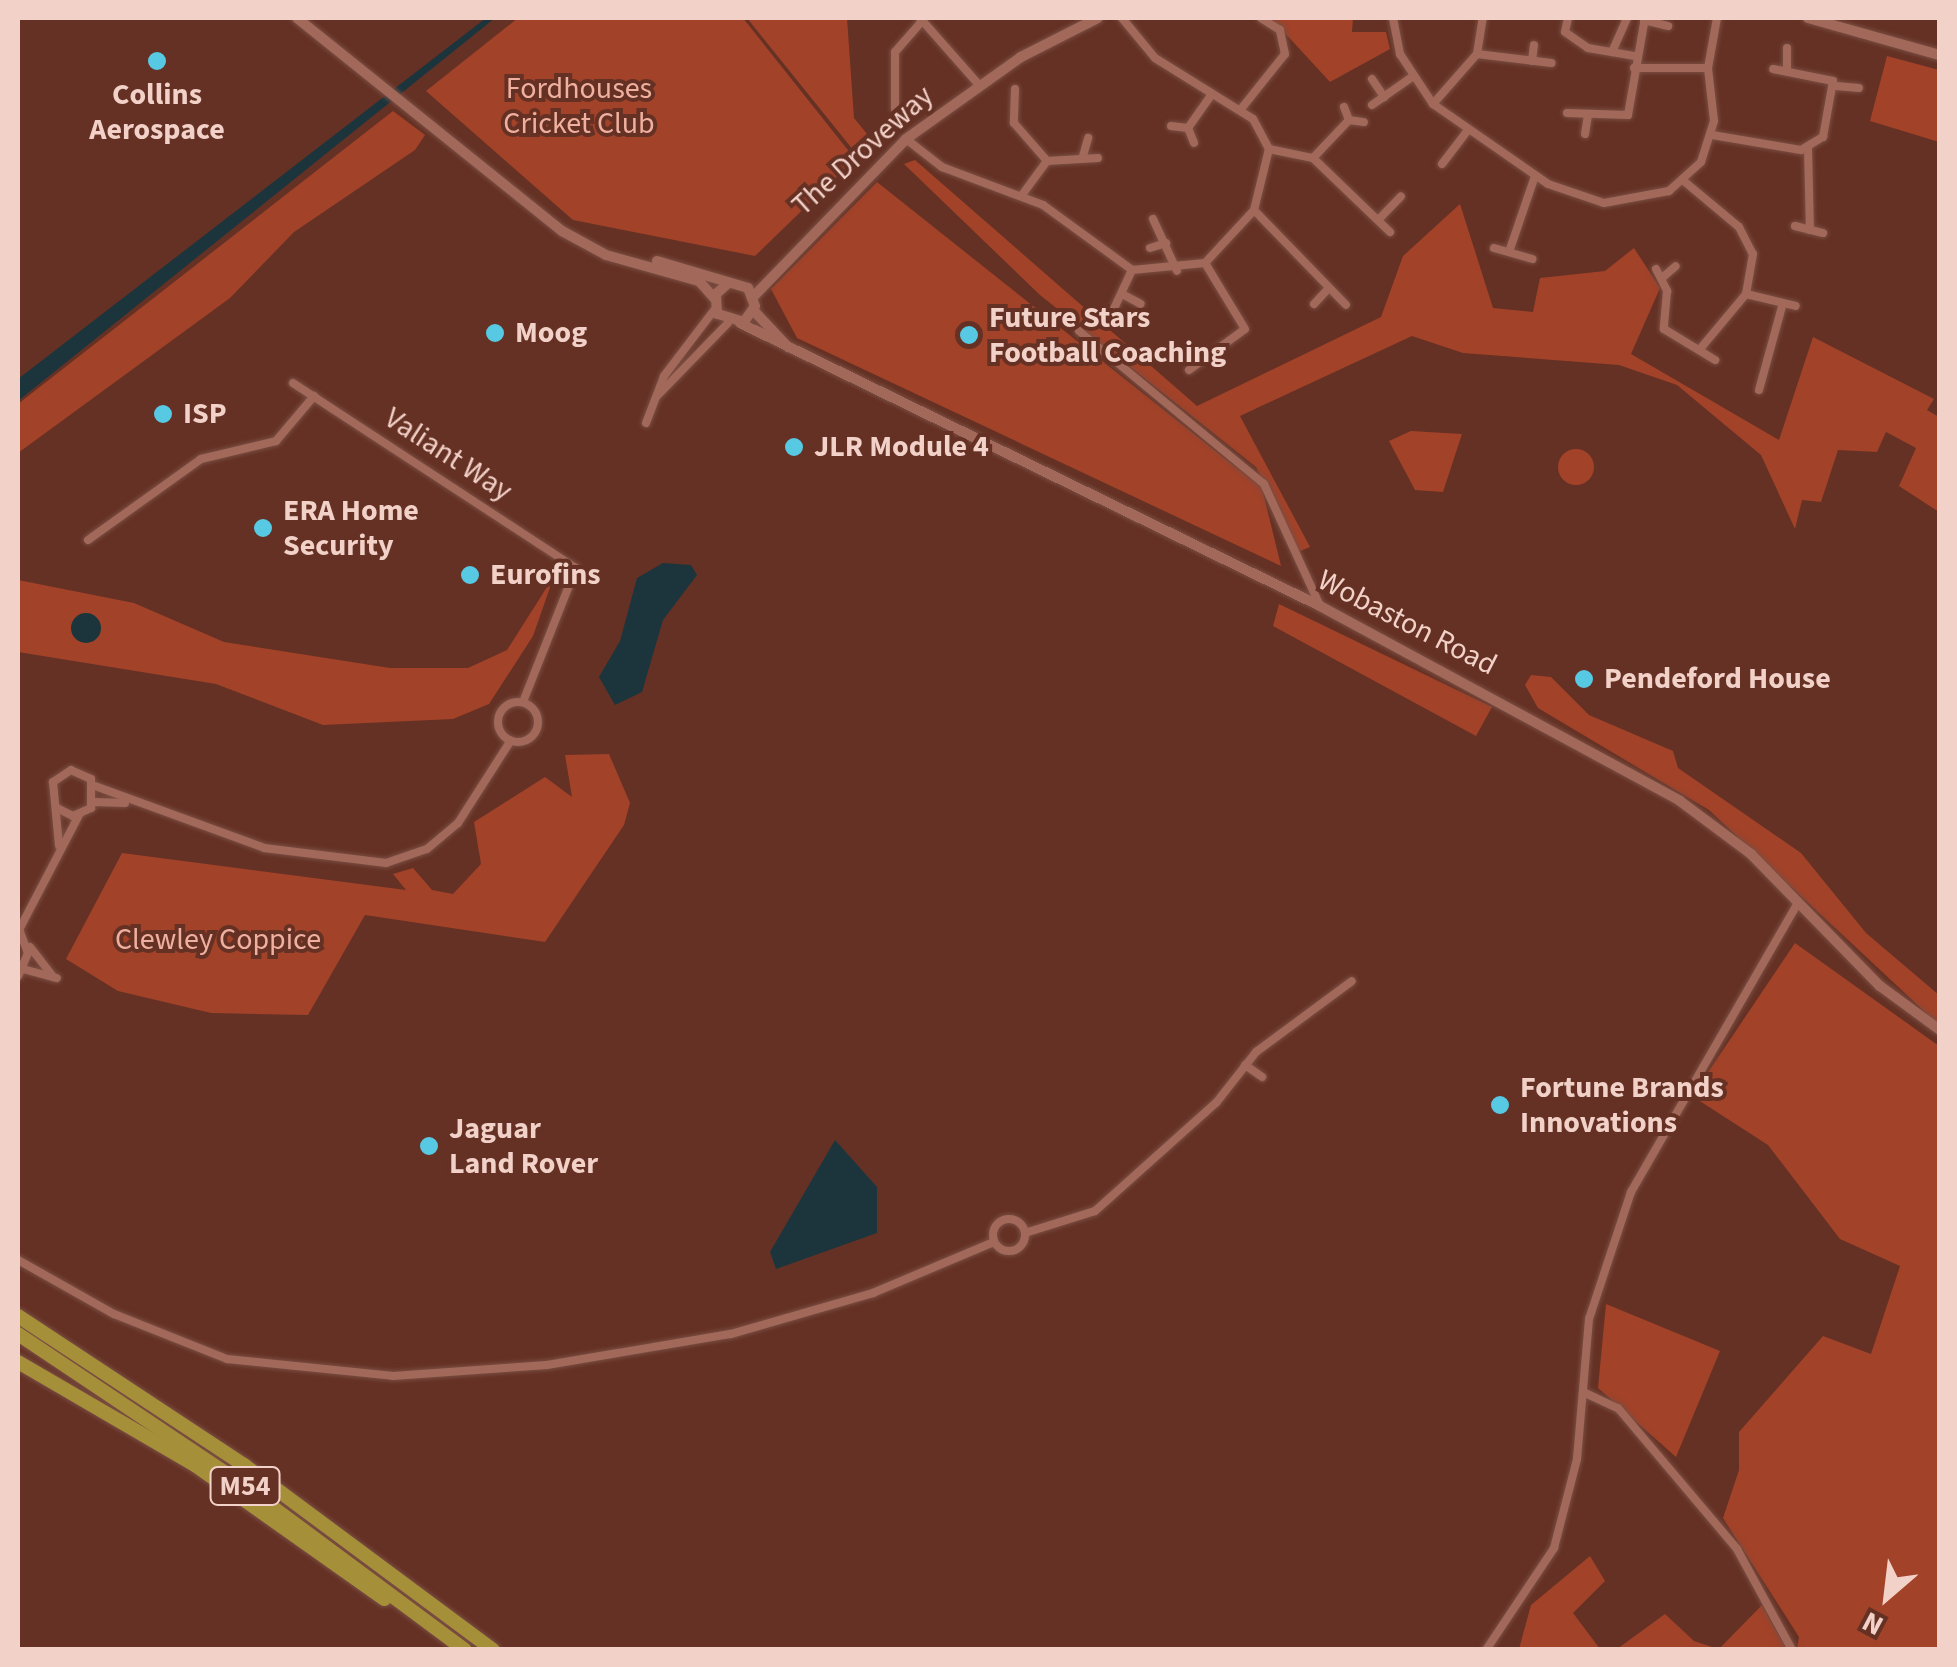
<!DOCTYPE html>
<html>
<head>
<meta charset="utf-8">
<style>
  body { margin:0 }
  #map { position:relative; width:1957px; height:1667px; overflow:hidden; background:#653124; font-family:"Source Sans 3",sans-serif }
  div>[style] { position:absolute }
  [style*='--x'] { left:calc(var(--x)*1px); top:calc(var(--y)*1px); width:calc(var(--w)*1px); rotate:calc(var(--a)*1deg) }
  .green>* { inset:0; background:#a24229 }
  .round { border-radius:50% }
  .water>* { inset:0; background:#1c353c }
  .roads { filter:drop-shadow(0 0 2px #7a4e43) drop-shadow(0 0 2px #7a4e43) }
  .minor>* { height:8px; margin:-4px; padding:0 4px; transform-origin:4px; border-radius:4px; background:#a2695a }
  .minor>.ring { margin:-4px; padding:0; box-sizing:content-box; background:none; border:8px solid #a2695a; border-radius:50% }
  .tertiary>* { height:10px; margin:-5px; padding:0 5px; transform-origin:5px; border-radius:5px; background:#a2695a }
  .motorway>* { height:14px; margin:-7px; padding:0 7px; transform-origin:7px; border-radius:7px; background:#a59039 }
  .dots>* { width:28px; height:28px; translate:-50% -50%; box-sizing:border-box; border:5px solid #653124; border-radius:50% }
  span { translate:-50% -50%; white-space:nowrap; text-align:center; line-height:1.15; -webkit-text-stroke:8px #653124; paint-order:stroke }
  .shield-label span { padding:2px 8px; background:#653124; border:2px solid; border-radius:8px; -webkit-text-stroke-width:0 }
  .shield-label { font-size:28px; color:#f2d1c8; font-weight:700 }
  .park-label { font-size:30px; color:#f0b09f }
  .poi-label { font-size:30px; color:#f2d1c8; font-weight:700 }
  .left { translate:0 -50%; text-align:left }
  .street-label { font-size:30px; color:#f2d1c8 }
  .frame { position:absolute; inset:0; border:20px solid #f2d1c8; pointer-events:none }
  .north { position:absolute; left:1837px; top:1547px; width:100px; height:100px; -webkit-text-stroke:8px #653124; paint-order:stroke; rotate:208deg; font-size:28px; font-weight:700; line-height:40px; text-align:center; color:#f2d1c8 }
  .north::after { content:''; display:block; margin:auto; width:35px; height:45px; background:#f2d1c8; clip-path:polygon(50% 0,100% 100%,50% 72%,0 100%) }
</style>
</head>
<body>
<div id="map">
  <div class="green">
    <i style="clip-path:polygon(518px 18px,743px 18px,855px 159px,755px 256px,573px 220px,426px 91px)"></i>
    <i style="clip-path:polygon(747px 18px,847px 18px,854px 118px,876px 145px,862px 161px)"></i>
    <i style="clip-path:polygon(1271px 18px,1353px 18px,1352px 32px,1386px 32px,1390px 49px,1330px 82px)"></i>
    <i style="clip-path:polygon(1887px 56px,1939px 70px,1939px 142px,1870px 121px)"></i>
    <i style="clip-path:polygon(393px 111px,425px 135px,415px 150px,294px 232px,230px 298px,18px 453px,18px 404px)"></i>
    <i style="clip-path:polygon(915px 160px,1197px 406px,1381px 317px,1403px 256px,1460px 204px,1493px 308px,1533px 312px,1540px 278px,1605px 271px,1634px 248px,1660px 288px,1631px 354px,1779px 440px,1813px 337px,1934px 399px,1927px 410px,1939px 417px,1939px 512px,1899px 486px,1916px 448px,1886px 432px,1877px 452px,1838px 450px,1821px 502px,1802px 500px,1795px 529px,1761px 455px,1677px 385px,1619px 365px,1463px 353px,1412px 336px,1240px 416px,1310px 547px,1298px 552px,1256px 467px,1040px 295px,904px 164px)"></i>
    <i style="clip-path:polygon(877px 182px,1262px 488px,1281px 566px,797px 338px,771px 289px)"></i>
    <i style="clip-path:polygon(1411px 431px,1462px 434px,1443px 492px,1415px 490px,1389px 441px)"></i>
    <i class="round" style="left:1558px;top:449px;width:36px;height:36px"></i>
    <i style="clip-path:polygon(554px 576px,533px 636px,489px 704px,453px 719px,323px 725px,216px 684px,18px 652px,18px 580px,134px 603px,224px 642px,390px 668px,468px 668px,507px 650px)"></i>
    <i style="clip-path:polygon(1279px 604px,1492px 707px,1476px 736px,1273px 626px)"></i>
    <i style="clip-path:polygon(1531px 675px,1551px 677px,1589px 715px,1673px 751px,1678px 768px,1801px 853px,1866px 933px,1939px 995px,1939px 1025px,1709px 810px,1538px 708px,1525px 685px)"></i>
    <i style="clip-path:polygon(609px 754px,630px 803px,624px 825px,545px 942px,365px 915px,308px 1015px,211px 1013px,118px 991px,66px 959px,122px 853px,406px 890px,393px 874px,413px 868px,432px 890px,453px 894px,481px 864px,474px 822px,545px 777px,572px 797px,565px 755px)"></i>
    <i style="clip-path:polygon(1795px 943px,1939px 1046px,1939px 1649px,1797px 1649px,1799px 1637px,1723px 1518px,1739px 1470px,1739px 1432px,1823px 1336px,1871px 1354px,1900px 1266px,1840px 1239px,1768px 1145px,1692px 1096px)"></i>
    <i style="clip-path:polygon(1606px 1304px,1720px 1351px,1676px 1457px,1598px 1388px)"></i>
    <i style="clip-path:polygon(1590px 1556px,1605px 1581px,1573px 1613px,1600px 1649px,1519px 1649px,1531px 1605px)"></i>
    <i style="clip-path:polygon(1762px 1605px,1786px 1649px,1719px 1649px)"></i>
    <i style="clip-path:polygon(1665px 1614px,1694px 1641px,1718px 1649px,1617px 1649px)"></i>
  </div>
  <div class="water">
    <i style="clip-path:polygon(486px 18px,495px 18px,18px 401px,18px 379px)"></i>
    <i style="clip-path:polygon(663px 563px,691px 565px,697px 575px,663px 620px,642px 692px,615px 705px,599px 677px,620px 641px,637px 578px)"></i>
    <i class="round" style="left:71px;top:613px;width:30px;height:30px"></i>
    <i style="clip-path:polygon(835px 1140px,877px 1187px,877px 1233px,776px 1269px,770px 1252px)"></i>
  </div>
  <div class="roads">
    <div class="minor">
      <i style="--x:920;--y:18;--w:89;--a:48.6"></i>
      <i style="--x:1393;--y:18;--w:37;--a:79"></i>
      <i style="--x:1400;--y:54;--w:60;--a:56.6"></i>
      <i style="--x:1433;--y:104;--w:140;--a:34.8"></i>
      <i style="--x:1548;--y:184;--w:59;--a:18.7"></i>
      <i style="--x:1604;--y:203;--w:66;--a:-10.5"></i>
      <i style="--x:1669;--y:191;--w:43;--a:-42.2"></i>
      <i style="--x:1701;--y:162;--w:43;--a:-72.4"></i>
      <i style="--x:1714;--y:121;--w:53;--a:-96.5"></i>
      <i style="--x:1708;--y:68;--w:51;--a:-79.8"></i>
      <i style="--x:1568;--y:18;--w:14;--a:102"></i>
      <i style="--x:1565;--y:32;--w:28;--a:35"></i>
      <i style="--x:1588;--y:48;--w:48;--a:9.7"></i>
      <i style="--x:1644;--y:20;--w:25;--a:14"></i>
      <i style="--x:1612;--y:52;--w:37;--a:-66"></i>
      <i style="--x:1477;--y:54;--w:75;--a:6.9"></i>
      <i style="--x:1532;--y:61;--w:16;--a:-83"></i>
      <i style="--x:1634;--y:68;--w:74;--a:0"></i>
      <i style="--x:1787;--y:68;--w:20;--a:-90"></i>
      <i style="--x:1372;--y:79;--w:22;--a:56"></i>
      <i style="--x:1836;--y:86;--w:23;--a:5"></i>
      <i style="--x:1015;--y:89;--w:34;--a:92"></i>
      <i style="--x:1014;--y:123;--w:50;--a:49"></i>
      <i style="--x:1433;--y:104;--w:67;--a:-48.7"></i>
      <i style="--x:1477;--y:54;--w:36;--a:-81"></i>
      <i style="--x:1372;--y:105;--w:49;--a:-35"></i>
      <i style="--x:1344;--y:107;--w:14;--a:69"></i>
      <i style="--x:1349;--y:120;--w:15;--a:8"></i>
      <i style="--x:895;--y:109;--w:57;--a:-90"></i>
      <i style="--x:895;--y:52;--w:41;--a:-48.9"></i>
      <i style="--x:1241;--y:109;--w:70;--a:-51.3"></i>
      <i style="--x:1285;--y:54;--w:25;--a:-102"></i>
      <i style="--x:1280;--y:30;--w:22;--a:-148"></i>
      <i style="--x:1567;--y:113;--w:61;--a:1.9"></i>
      <i style="--x:1628;--y:115;--w:98;--a:-80.1"></i>
      <i style="--x:1171;--y:126;--w:17;--a:7"></i>
      <i style="--x:1188;--y:128;--w:16;--a:68"></i>
      <i style="--x:1188;--y:128;--w:42;--a:-54.8"></i>
      <i style="--x:1585;--y:134;--w:18;--a:-81"></i>
      <i style="--x:1712;--y:135;--w:90;--a:9.6"></i>
      <i style="--x:1801;--y:150;--w:26;--a:-31"></i>
      <i style="--x:1823;--y:137;--w:57;--a:-79.9"></i>
      <i style="--x:1833;--y:81;--w:61;--a:-168.7"></i>
      <i style="--x:906;--y:139;--w:46;--a:37.9"></i>
      <i style="--x:942;--y:167;--w:108;--a:20.6"></i>
      <i style="--x:1043;--y:205;--w:110;--a:36.1"></i>
      <i style="--x:1132;--y:270;--w:73;--a:-5.5"></i>
      <i style="--x:1205;--y:263;--w:72;--a:-47.2"></i>
      <i style="--x:1254;--y:210;--w:63;--a:-76.2"></i>
      <i style="--x:1269;--y:149;--w:34;--a:-118"></i>
      <i style="--x:1253;--y:119;--w:115;--a:-148.1"></i>
      <i style="--x:1155;--y:58;--w:52;--a:-129.5"></i>
      <i style="--x:1269;--y:149;--w:45;--a:11.6"></i>
      <i style="--x:1313;--y:158;--w:107;--a:43.9"></i>
      <i style="--x:1808;--y:149;--w:81;--a:88.6"></i>
      <i style="--x:1083;--y:156;--w:19;--a:-74"></i>
      <i style="--x:1313;--y:158;--w:52;--a:-46.5"></i>
      <i style="--x:1442;--y:164;--w:43;--a:-52.6"></i>
      <i style="--x:1685;--y:182;--w:70;--a:39.8"></i>
      <i style="--x:1739;--y:227;--w:30;--a:63"></i>
      <i style="--x:1753;--y:254;--w:41;--a:99.9"></i>
      <i style="--x:1746;--y:294;--w:72;--a:129.9"></i>
      <i style="--x:1022;--y:195;--w:42;--a:-53.7"></i>
      <i style="--x:1047;--y:161;--w:51;--a:-3.4"></i>
      <i style="--x:1254;--y:210;--w:132;--a:45.9"></i>
      <i style="--x:1380;--y:218;--w:30;--a:-46"></i>
      <i style="--x:1153;--y:219;--w:57;--a:65.2"></i>
      <i style="--x:1795;--y:226;--w:29;--a:14"></i>
      <i style="--x:1150;--y:248;--w:17;--a:-17"></i>
      <i style="--x:1494;--y:248;--w:40;--a:16"></i>
      <i style="--x:1509;--y:252;--w:80;--a:-71.1"></i>
      <i style="--x:1656;--y:269;--w:25;--a:63"></i>
      <i style="--x:1667;--y:291;--w:38;--a:95"></i>
      <i style="--x:1664;--y:329;--w:60;--a:31.3"></i>
      <i style="--x:1662;--y:278;--w:18;--a:-41"></i>
      <i style="--x:1122;--y:294;--w:21;--a:28"></i>
      <i style="--x:1746;--y:294;--w:51;--a:13.5"></i>
      <i style="--x:1314;--y:304;--w:19;--a:-47"></i>
      <i style="--x:1111;--y:315;--w:50;--a:-65"></i>
      <i style="--x:1079;--y:331;--w:240;--a:39.6"></i>
      <i style="--x:1264;--y:484;--w:134;--a:65.3"></i>
      <i style="--x:1189;--y:370;--w:69;--a:-36.2"></i>
      <i style="--x:1245;--y:329;--w:77;--a:-121.2"></i>
      <i style="--x:293;--y:383;--w:338;--a:33.2"></i>
      <i style="--x:576;--y:568;--w:144;--a:111.6"></i>
      <i style="--x:1759;--y:390;--w:90;--a:-74.6"></i>
      <i style="--x:658;--y:395;--w:100;--a:-45.8"></i>
      <i style="--x:646;--y:423;--w:50;--a:-69"></i>
      <i style="--x:664;--y:376;--w:84;--a:-52.7"></i>
      <i style="--x:88;--y:540;--w:139;--a:-35.6"></i>
      <i style="--x:201;--y:459;--w:77;--a:-13.5"></i>
      <i style="--x:276;--y:441;--w:59;--a:-49.8"></i>
      <i class="ring" style="left:498px;top:702px;width:32px;height:32px"></i>
      <i style="--x:95;--y:786;--w:180;--a:20.1"></i>
      <i style="--x:264;--y:848;--w:123;--a:7"></i>
      <i style="--x:386;--y:863;--w:43;--a:-18.9"></i>
      <i style="--x:427;--y:849;--w:40;--a:-40"></i>
      <i style="--x:458;--y:823;--w:98;--a:-57.4"></i>
      <i style="--x:94;--y:802;--w:31;--a:2"></i>
      <i style="--x:57;--y:808;--w:18;--a:27"></i>
      <i style="--x:73;--y:816;--w:20;--a:-24"></i>
      <i style="--x:91;--y:808;--w:29;--a:-90"></i>
      <i style="--x:91;--y:779;--w:22;--a:-156"></i>
      <i style="--x:71;--y:770;--w:22;--a:146"></i>
      <i style="--x:53;--y:782;--w:64;--a:84.6"></i>
      <i style="--x:18;--y:926;--w:29;--a:70"></i>
      <i style="--x:28;--y:953;--w:25;--a:113"></i>
      <i style="--x:20;--y:928;--w:127;--a:-62.4"></i>
      <i style="--x:30;--y:947;--w:36;--a:52"></i>
      <i style="--x:23;--y:969;--w:35;--a:15"></i>
      <i style="--x:1245;--y:1065;--w:21;--a:35"></i>
      <i class="ring" style="left:993px;top:1219px;width:24px;height:24px"></i>
      <i style="--x:1025;--y:1233;--w:73;--a:-17.4"></i>
      <i style="--x:1095;--y:1211;--w:162;--a:-41.8"></i>
      <i style="--x:1216;--y:1103;--w:65;--a:-51.9"></i>
      <i style="--x:1256;--y:1052;--w:119;--a:-36.5"></i>
      <i style="--x:18;--y:1260;--w:110;--a:29.4"></i>
      <i style="--x:114;--y:1314;--w:122;--a:21.7"></i>
      <i style="--x:227;--y:1359;--w:167;--a:5.8"></i>
      <i style="--x:393;--y:1376;--w:154;--a:-4.1"></i>
      <i style="--x:547;--y:1365;--w:187;--a:-9.6"></i>
      <i style="--x:731;--y:1334;--w:148;--a:-16.1"></i>
      <i style="--x:873;--y:1293;--w:131;--a:-22.9"></i>
      <i style="--x:1583;--y:1392;--w:38;--a:25"></i>
      <i style="--x:1618;--y:1408;--w:185;--a:49.8"></i>
      <i style="--x:1737;--y:1549;--w:115;--a:61.4"></i>
      <i style="--x:1486;--y:1650;--w:123;--a:-56.3"></i>
      <i style="--x:1554;--y:1548;--w:92;--a:-75.5"></i>
      <i style="--x:1577;--y:1459;--w:141;--a:-85.1"></i>
      <i style="--x:1589;--y:1319;--w:134;--a:-71.7"></i>
      <i style="--x:1631;--y:1192;--w:334;--a:-60"></i>
    </div>
    <div class="tertiary">
      <i style="--x:297;--y:18;--w:340;--a:38.8"></i>
      <i style="--x:562;--y:231;--w:50;--a:28.6"></i>
      <i style="--x:606;--y:255;--w:97;--a:15.6"></i>
      <i style="--x:699;--y:281;--w:24;--a:48"></i>
      <i style="--x:1808;--y:18;--w:137;--a:15.7"></i>
      <i style="--x:657;--y:261;--w:95;--a:16.5"></i>
      <i style="--x:748;--y:288;--w:19;--a:69"></i>
      <i style="--x:755;--y:306;--w:19;--a:125"></i>
      <i style="--x:744;--y:322;--w:28;--a:-163"></i>
      <i style="--x:717;--y:314;--w:20;--a:-93"></i>
      <i style="--x:716;--y:294;--w:15;--a:-42"></i>
      <i style="--x:754;--y:296;--w:219;--a:-45.9"></i>
      <i style="--x:906;--y:139;--w:141;--a:-35.5"></i>
      <i style="--x:1021;--y:57;--w:86;--a:-26.9"></i>
      <i style="--x:754;--y:311;--w:50;--a:46.6"></i>
      <i style="--x:740;--y:323;--w:645;--a:26.01"></i>
      <i style="--x:1320;--y:606;--w:409;--a:28.4"></i>
      <i style="--x:1680;--y:801;--w:89;--a:36.7"></i>
      <i style="--x:1751;--y:854;--w:185;--a:45.7"></i>
      <i style="--x:1880;--y:986;--w:74;--a:36.3"></i>
    </div>
    <div class="motorway">
      <i style="--x:18;--y:1316;--w:271;--a:33.4"></i>
      <i style="--x:244;--y:1465;--w:310;--a:36.6"></i>
      <i style="--x:18;--y:1334;--w:262;--a:33.8"></i>
      <i style="--x:236;--y:1480;--w:285;--a:36.6"></i>
      <i style="--x:18;--y:1362;--w:205;--a:30.2"></i>
      <i style="--x:195;--y:1465;--w:232;--a:35.3"></i>
    </div>
  </div>
  <div class="dots">
    <i style="left:157px;top:61px;background:#58c9e3"></i>
    <i style="left:495px;top:333px;background:#58c9e3"></i>
    <i style="left:969px;top:335px;background:#58c9e3"></i>
    <i style="left:163px;top:414px;background:#58c9e3"></i>
    <i style="left:794px;top:447px;background:#58c9e3"></i>
    <i style="left:263px;top:528px;background:#58c9e3"></i>
    <i style="left:470px;top:575px;background:#58c9e3"></i>
    <i style="left:1584px;top:679px;background:#58c9e3"></i>
    <i style="left:1500px;top:1105px;background:#58c9e3"></i>
    <i style="left:429px;top:1146px;background:#58c9e3"></i>
  </div>
  <div class="shield-label">
    <span style="left:245px;top:1486px">M54</span>
  </div>
  <div class="park-label">
    <span style="left:579px;top:106px">Fordhouses<br>Cricket Club</span>
    <span style="left:218px;top:940px">Clewley Coppice</span>
  </div>
  <div class="poi-label">
    <span style="left:157px;top:112px">Collins<br>Aerospace</span>
    <span class="left" style="left:989px;top:335px">Future Stars<br>Football Coaching</span>
    <span class="left" style="left:515px;top:333px">Moog</span>
    <span class="left" style="left:183px;top:414px">ISP</span>
    <span class="left" style="left:814px;top:447px">JLR Module 4</span>
    <span class="left" style="left:283px;top:528px">ERA Home<br>Security</span>
    <span class="left" style="left:490px;top:575px">Eurofins</span>
    <span class="left" style="left:1604px;top:679px">Pendeford House</span>
    <span class="left" style="left:1520px;top:1105px">Fortune Brands<br>Innovations</span>
    <span class="left" style="left:449px;top:1146px">Jaguar<br>Land Rover</span>
  </div>
  <div class="street-label">
    <span style="left:863px;top:151px;rotate:-42deg">The Droveway</span>
    <span style="left:448px;top:455px;rotate:33deg">Valiant Way</span>
    <span style="left:1407px;top:623px;rotate:27deg">Wobaston Road</span>
  </div>
  <div class="frame"></div>
  <div class="north">N</div>
</div>
</body>
</html>
